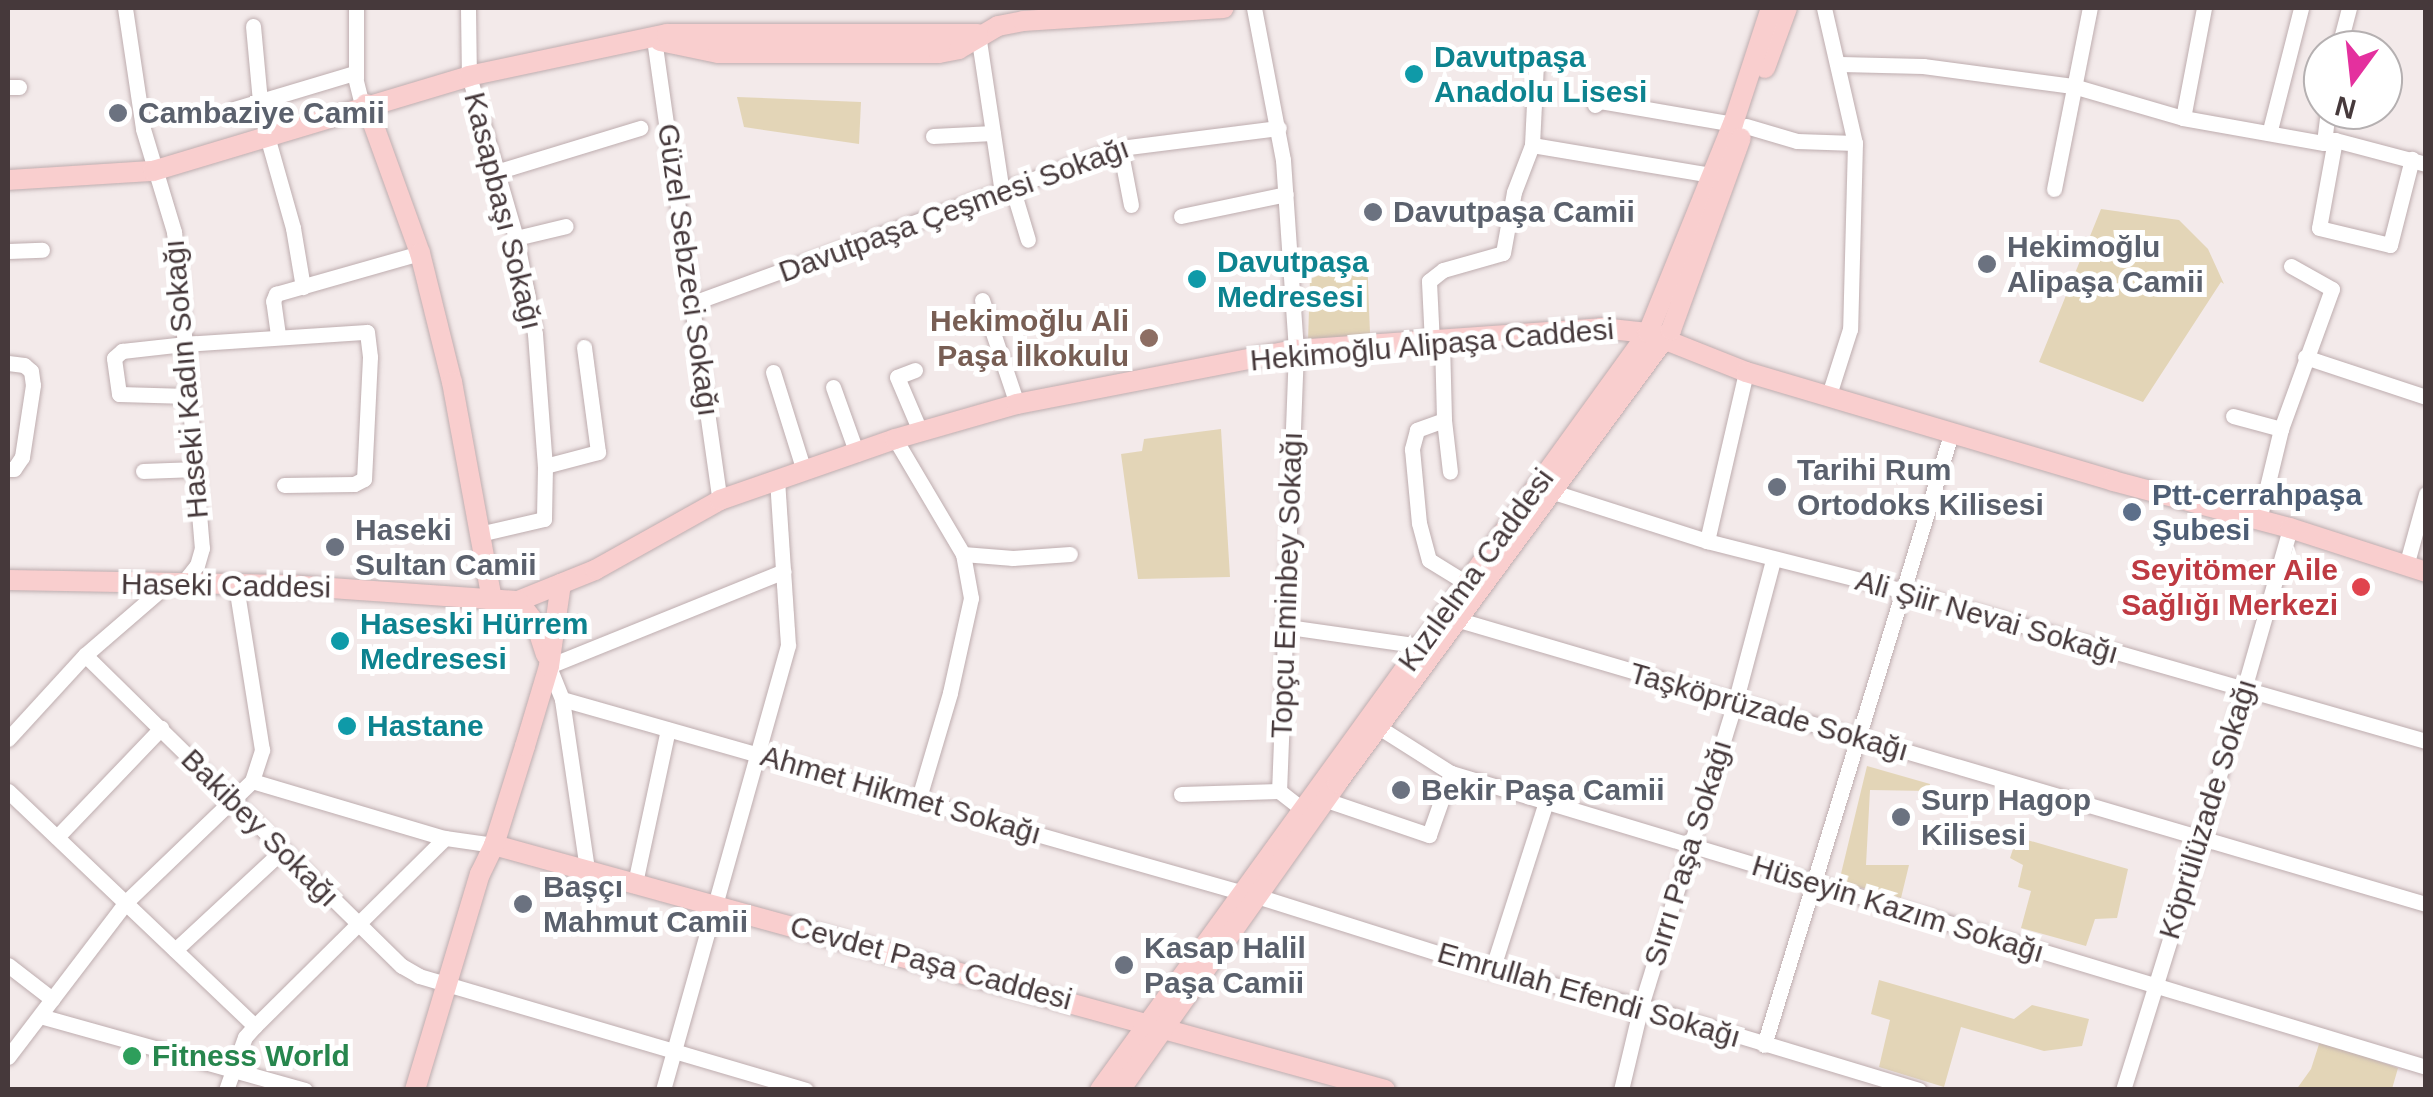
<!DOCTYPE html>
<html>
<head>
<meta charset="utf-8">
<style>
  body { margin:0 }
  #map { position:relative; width:2433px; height:1097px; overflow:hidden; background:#f3eaea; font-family:Arial,sans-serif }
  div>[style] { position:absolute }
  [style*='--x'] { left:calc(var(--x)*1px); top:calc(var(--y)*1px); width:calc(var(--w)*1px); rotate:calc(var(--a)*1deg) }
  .green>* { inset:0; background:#e3d5b7 }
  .roads { filter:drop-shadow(0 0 2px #beadaf) drop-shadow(0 0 2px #beadaf) }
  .street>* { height:15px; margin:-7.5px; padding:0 7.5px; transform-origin:7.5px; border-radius:7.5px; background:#fff }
  .secondary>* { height:20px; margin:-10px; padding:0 10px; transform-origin:10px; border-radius:10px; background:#f9cece }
  .dots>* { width:28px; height:28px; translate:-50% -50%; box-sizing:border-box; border:5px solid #fff; border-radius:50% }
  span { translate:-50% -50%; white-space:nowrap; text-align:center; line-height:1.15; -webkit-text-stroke:10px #fff; paint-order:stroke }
  .culture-label { font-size:30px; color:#0d838f; font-weight:700 }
  .left { translate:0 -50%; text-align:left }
  .worship-label { font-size:30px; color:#5b616d; font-weight:700 }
  .street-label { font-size:30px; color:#46393b }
  .education-label { font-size:30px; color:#785e54; font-weight:700 }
  .right { translate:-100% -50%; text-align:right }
  .service-label { font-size:30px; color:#4e5e75; font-weight:700 }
  .health-label { font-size:30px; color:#be3a42; font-weight:700 }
  .leisure-label { font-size:30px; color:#27864d; font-weight:700 }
  .frame { position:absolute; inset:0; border:10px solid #46393b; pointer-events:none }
  .north { position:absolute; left:2303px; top:30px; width:100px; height:100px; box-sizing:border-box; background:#fff; border:2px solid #b5b0b1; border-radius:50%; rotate:195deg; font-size:28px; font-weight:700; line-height:40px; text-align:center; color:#46393b }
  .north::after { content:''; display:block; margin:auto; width:35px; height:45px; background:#e4309e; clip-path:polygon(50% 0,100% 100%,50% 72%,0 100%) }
</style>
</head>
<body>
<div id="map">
  <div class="green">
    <i style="clip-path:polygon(737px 97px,861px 102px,859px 144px,744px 127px)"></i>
    <i style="clip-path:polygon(2101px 209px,2179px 220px,2208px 249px,2224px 284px,2221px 282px,2143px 402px,2039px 362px)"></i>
    <i style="clip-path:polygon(1367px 256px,1370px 334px,1308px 341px,1310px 279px)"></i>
    <i style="clip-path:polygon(1221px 429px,1230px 577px,1138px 579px,1121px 454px,1142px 451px,1144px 439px)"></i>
    <i style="clip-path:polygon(1867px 766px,1930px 784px,1929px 791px,1870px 790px,1866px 865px,1909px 865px,1901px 898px,1839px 882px)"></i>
    <i style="clip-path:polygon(2017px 837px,2128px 869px,2117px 918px,2095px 919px,2086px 946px,2021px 928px,2031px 891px,2018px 887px,2023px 865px,2010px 858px)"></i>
    <i style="clip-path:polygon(1879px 980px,2014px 1019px,2032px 1005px,2089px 1019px,2082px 1046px,2044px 1051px,1961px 1027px,1944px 1087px,1879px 1067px,1890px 1020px,1871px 1014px)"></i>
    <i style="clip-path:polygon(2320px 1041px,2398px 1068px,2392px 1089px,2296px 1090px,2311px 1069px)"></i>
  </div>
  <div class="roads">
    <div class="street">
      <i style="--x:125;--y:8;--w:122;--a:81.5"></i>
      <i style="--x:143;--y:129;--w:108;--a:73.2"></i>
      <i style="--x:174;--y:232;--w:55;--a:83.8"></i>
      <i style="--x:180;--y:287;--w:262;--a:85.2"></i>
      <i style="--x:202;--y:548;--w:18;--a:106"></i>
      <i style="--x:197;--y:565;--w:24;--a:128"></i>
      <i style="--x:468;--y:8;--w:68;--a:89.2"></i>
      <i style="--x:469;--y:76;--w:169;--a:73.8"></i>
      <i style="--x:516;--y:238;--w:98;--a:78.8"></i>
      <i style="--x:535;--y:334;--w:132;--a:85.7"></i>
      <i style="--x:545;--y:466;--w:53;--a:91.1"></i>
      <i style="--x:544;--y:519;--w:67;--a:167"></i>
      <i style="--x:1254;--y:8;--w:155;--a:79.2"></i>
      <i style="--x:1283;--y:160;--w:190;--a:86.1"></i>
      <i style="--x:1296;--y:350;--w:441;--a:92.2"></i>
      <i style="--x:1279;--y:791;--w:29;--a:38"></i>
      <i style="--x:1824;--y:8;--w:139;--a:77.1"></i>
      <i style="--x:1855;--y:143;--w:186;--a:91.5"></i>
      <i style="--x:1850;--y:329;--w:69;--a:107.7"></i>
      <i style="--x:253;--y:26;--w:75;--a:84.7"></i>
      <i style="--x:978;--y:34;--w:160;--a:81.4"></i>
      <i style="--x:654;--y:39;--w:466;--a:81.9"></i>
      <i style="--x:2338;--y:50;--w:43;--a:-75.3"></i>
      <i style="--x:1840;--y:64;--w:83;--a:1.4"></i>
      <i style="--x:1923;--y:66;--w:151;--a:7.6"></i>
      <i style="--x:2073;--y:86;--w:115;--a:16.2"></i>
      <i style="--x:2183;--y:118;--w:143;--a:10.1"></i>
      <i style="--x:356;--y:78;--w:70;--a:-90"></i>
      <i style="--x:8;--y:87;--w:11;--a:0"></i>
      <i style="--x:1595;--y:105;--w:6;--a:-39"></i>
      <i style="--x:1600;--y:101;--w:135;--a:9.8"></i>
      <i style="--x:234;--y:109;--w:125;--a:-16.7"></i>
      <i style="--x:354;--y:73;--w:34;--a:76"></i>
      <i style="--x:2328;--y:110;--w:33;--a:97"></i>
      <i style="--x:2324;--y:143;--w:11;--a:-15"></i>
      <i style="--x:2335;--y:140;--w:94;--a:14.8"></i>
      <i style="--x:2183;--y:118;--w:112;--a:-79.2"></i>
      <i style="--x:1746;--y:126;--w:53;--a:16.4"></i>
      <i style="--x:1797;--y:141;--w:58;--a:2"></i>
      <i style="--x:2270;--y:130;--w:126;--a:-75.7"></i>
      <i style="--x:267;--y:136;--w:96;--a:74.2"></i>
      <i style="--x:293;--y:228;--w:60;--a:80.4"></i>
      <i style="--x:933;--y:136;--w:60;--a:-2.9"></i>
      <i style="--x:2335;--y:140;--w:89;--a:100.3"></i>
      <i style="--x:2319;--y:228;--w:73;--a:13.5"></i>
      <i style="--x:2390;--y:245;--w:89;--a:-75.7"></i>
      <i style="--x:1532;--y:145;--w:82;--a:-87.2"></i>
      <i style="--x:1120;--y:148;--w:58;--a:79.1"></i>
      <i style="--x:496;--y:172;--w:151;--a:-17"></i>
      <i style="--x:1012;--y:187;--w:55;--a:73.2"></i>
      <i style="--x:2054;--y:189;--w:185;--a:-78.8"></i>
      <i style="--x:1181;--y:216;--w:107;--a:-11.8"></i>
      <i style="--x:516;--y:238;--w:51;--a:-13.5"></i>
      <i style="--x:8;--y:251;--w:34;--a:-2"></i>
      <i style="--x:982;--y:300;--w:110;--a:71.4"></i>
      <i style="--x:693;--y:303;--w:454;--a:-20"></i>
      <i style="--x:1120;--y:148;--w:160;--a:-7.2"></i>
      <i style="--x:278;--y:335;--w:34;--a:-98"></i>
      <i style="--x:273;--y:301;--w:8;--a:-67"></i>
      <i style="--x:276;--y:294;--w:150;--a:-15.9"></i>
      <i style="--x:1442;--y:342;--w:78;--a:88.5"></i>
      <i style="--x:1444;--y:420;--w:29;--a:160"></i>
      <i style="--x:1417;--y:430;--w:20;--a:105"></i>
      <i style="--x:1412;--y:449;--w:74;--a:84.6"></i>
      <i style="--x:1419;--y:523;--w:38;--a:75"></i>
      <i style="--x:1429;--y:560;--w:46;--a:31.6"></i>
      <i style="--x:1432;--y:343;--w:62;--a:-92.8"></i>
      <i style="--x:1429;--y:281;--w:18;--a:-38"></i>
      <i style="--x:1443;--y:270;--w:62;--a:-15.8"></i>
      <i style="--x:1503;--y:253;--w:62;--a:-79.8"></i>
      <i style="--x:1514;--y:192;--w:50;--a:-69"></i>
      <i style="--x:1532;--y:145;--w:181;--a:9.5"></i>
      <i style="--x:2305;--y:357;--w:127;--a:18.3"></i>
      <i style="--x:8;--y:363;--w:16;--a:7"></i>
      <i style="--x:24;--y:365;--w:9;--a:41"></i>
      <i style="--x:31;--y:371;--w:14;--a:82"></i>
      <i style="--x:33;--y:385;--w:73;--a:98.7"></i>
      <i style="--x:22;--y:457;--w:14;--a:124"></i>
      <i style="--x:14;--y:469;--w:6;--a:180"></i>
      <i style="--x:915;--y:370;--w:19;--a:159"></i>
      <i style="--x:897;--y:377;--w:59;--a:66.9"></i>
      <i style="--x:773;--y:372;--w:104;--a:72.6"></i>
      <i style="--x:833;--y:387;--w:71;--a:70.3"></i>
      <i style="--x:188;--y:396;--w:69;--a:-178.3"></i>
      <i style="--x:119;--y:394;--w:36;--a:-98"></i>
      <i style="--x:114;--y:358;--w:11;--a:-41"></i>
      <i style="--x:122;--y:351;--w:62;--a:-6.4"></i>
      <i style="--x:184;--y:344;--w:183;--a:-3.8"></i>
      <i style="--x:367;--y:332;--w:25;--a:83"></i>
      <i style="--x:370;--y:357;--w:122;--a:92.8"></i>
      <i style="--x:364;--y:479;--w:11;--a:153"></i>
      <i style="--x:354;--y:484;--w:70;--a:179.2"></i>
      <i style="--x:2233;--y:416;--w:50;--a:15.2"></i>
      <i style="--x:1444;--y:420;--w:52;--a:83.4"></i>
      <i style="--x:895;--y:439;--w:134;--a:59.4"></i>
      <i style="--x:963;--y:554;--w:45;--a:79.7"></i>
      <i style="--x:971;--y:598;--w:97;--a:102.5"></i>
      <i style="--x:950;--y:693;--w:113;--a:106.5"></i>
      <i style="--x:545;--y:466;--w:55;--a:-14.8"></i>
      <i style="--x:598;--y:452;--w:106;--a:-97.6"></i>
      <i style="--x:143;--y:471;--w:53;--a:-2.2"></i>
      <i style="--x:1550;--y:491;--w:165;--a:17.7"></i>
      <i style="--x:1707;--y:541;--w:199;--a:14.2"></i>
      <i style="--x:1900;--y:590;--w:547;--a:16.02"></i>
      <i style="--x:2259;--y:520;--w:94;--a:-76.4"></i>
      <i style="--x:2281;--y:429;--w:149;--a:-70"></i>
      <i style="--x:2332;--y:289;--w:47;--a:-150.7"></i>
      <i style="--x:1707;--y:541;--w:173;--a:-77"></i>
      <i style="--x:963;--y:554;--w:50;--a:4.6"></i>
      <i style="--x:1013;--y:558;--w:57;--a:-4"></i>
      <i style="--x:2406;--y:566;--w:75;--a:-74.5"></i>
      <i style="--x:1459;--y:620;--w:1008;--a:16.37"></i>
      <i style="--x:1288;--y:627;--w:135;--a:8.1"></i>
      <i style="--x:85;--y:655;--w:444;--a:44.5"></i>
      <i style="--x:402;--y:966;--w:20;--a:30"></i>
      <i style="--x:419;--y:976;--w:403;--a:16.4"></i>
      <i style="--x:562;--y:699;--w:705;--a:15.89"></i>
      <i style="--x:1380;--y:728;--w:84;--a:32.4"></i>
      <i style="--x:1451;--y:773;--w:1018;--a:16.78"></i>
      <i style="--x:8;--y:739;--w:114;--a:-47.5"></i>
      <i style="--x:85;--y:655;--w:107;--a:-40.8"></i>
      <i style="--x:252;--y:781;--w:201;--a:16.5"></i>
      <i style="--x:445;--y:838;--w:49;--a:8.1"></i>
      <i style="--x:8;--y:791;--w:341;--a:43.6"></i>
      <i style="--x:1181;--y:794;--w:98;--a:-1.8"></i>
      <i style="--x:1326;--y:800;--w:109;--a:18.8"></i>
      <i style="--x:1429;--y:835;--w:66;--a:-70.5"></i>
      <i style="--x:57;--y:837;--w:151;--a:-46.3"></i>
      <i style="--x:587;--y:869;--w:172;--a:-98.4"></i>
      <i style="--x:562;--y:699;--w:35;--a:-112"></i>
      <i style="--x:549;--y:666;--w:253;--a:-22"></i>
      <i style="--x:635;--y:883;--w:157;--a:-77.9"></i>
      <i style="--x:1260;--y:897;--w:243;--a:17.5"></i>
      <i style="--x:1492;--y:970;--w:153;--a:13.6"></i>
      <i style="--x:1641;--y:1006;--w:290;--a:16.8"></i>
      <i style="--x:175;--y:950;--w:147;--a:-42.8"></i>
      <i style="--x:8;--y:965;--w:56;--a:37.7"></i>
      <i style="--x:1492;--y:970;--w:176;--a:-72.2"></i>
      <i style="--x:40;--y:1016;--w:275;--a:15.6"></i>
      <i style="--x:1764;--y:1045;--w:642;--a:-72.98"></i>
      <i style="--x:8;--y:1057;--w:196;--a:-52.7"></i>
      <i style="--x:127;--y:901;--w:173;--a:-43.8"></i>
      <i style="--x:252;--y:781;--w:33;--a:-72"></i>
      <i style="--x:262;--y:750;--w:167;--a:-99"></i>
      <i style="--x:226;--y:1090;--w:56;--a:-70.3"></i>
      <i style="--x:245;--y:1037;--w:15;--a:-48"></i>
      <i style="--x:255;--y:1026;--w:267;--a:-44.7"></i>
      <i style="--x:663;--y:1090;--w:462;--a:-74.3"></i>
      <i style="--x:788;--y:645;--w:165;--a:-93.8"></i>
      <i style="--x:1621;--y:1090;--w:86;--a:-76.6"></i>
      <i style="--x:1641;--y:1006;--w:317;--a:-72.8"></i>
      <i style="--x:1735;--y:703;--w:148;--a:-75.1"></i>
      <i style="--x:2123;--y:1090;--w:263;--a:-72.7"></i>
      <i style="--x:2201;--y:839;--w:323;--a:-74"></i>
    </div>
    <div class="secondary">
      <i style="--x:660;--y:41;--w:59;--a:11.7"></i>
      <i style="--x:718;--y:53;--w:221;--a:0"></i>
      <i style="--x:939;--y:53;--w:20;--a:-11"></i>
      <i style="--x:959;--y:49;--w:45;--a:-30.5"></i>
      <i style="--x:998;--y:26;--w:25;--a:-11"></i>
      <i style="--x:1023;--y:21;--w:201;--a:-3.7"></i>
      <i style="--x:1765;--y:68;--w:64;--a:-69.9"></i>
      <i style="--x:366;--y:104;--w:158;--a:70.1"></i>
      <i style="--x:420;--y:253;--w:133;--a:76.1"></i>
      <i style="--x:452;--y:382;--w:223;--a:79.6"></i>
      <i style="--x:8;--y:180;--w:145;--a:-3.6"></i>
      <i style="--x:153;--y:171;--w:330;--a:-16.7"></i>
      <i style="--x:469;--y:76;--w:202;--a:-12"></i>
      <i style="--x:667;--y:34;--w:311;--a:0"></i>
      <i style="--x:8;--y:580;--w:280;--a:1"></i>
      <i style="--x:288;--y:585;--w:231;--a:4"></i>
      <i style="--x:518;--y:601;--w:83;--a:-21.9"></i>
      <i style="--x:595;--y:570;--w:143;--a:-29.2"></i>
      <i style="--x:720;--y:500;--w:185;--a:-19.2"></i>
      <i style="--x:895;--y:439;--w:127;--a:-16"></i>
      <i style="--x:1017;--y:404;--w:284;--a:-11"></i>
      <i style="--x:1296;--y:350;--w:306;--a:-4.1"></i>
      <i style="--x:1601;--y:328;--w:47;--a:6.1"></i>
      <i style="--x:1648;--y:333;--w:105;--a:21.7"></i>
      <i style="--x:1746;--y:372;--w:383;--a:16.5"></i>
      <i style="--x:2113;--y:481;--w:183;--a:14.9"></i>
      <i style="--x:2290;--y:528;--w:143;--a:17.9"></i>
      <i style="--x:518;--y:601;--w:29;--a:52"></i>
      <i style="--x:536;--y:624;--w:32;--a:72"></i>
      <i style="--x:494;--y:845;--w:924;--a:15.37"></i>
      <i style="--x:415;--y:1090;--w:226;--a:-73.3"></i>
      <i style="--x:480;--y:874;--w:32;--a:-64"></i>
      <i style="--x:494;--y:845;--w:104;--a:-72.6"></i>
      <i style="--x:525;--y:746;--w:84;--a:-73.3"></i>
      <i style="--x:549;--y:666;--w:83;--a:-81.7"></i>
      <i style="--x:1100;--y:1090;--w:935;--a:-54.1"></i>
      <i style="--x:1648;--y:333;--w:226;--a:-67.9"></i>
      <i style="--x:1733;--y:124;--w:122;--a:-71.9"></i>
      <i style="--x:1120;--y:1090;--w:376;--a:-54.7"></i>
      <i style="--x:1337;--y:783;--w:563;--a:-53.6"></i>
      <i style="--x:1671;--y:330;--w:204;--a:-70"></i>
    </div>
  </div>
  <div class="dots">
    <i style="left:1414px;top:74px;background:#0f9aa8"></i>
    <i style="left:118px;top:113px;background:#6b7280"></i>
    <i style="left:1373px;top:212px;background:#6b7280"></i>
    <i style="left:1987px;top:264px;background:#6b7280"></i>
    <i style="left:1197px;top:279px;background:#0f9aa8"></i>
    <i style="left:1149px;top:338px;background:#8d6e63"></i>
    <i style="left:1777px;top:487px;background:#6b7280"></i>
    <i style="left:2132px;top:512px;background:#5c6f8a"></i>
    <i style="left:335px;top:547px;background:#6b7280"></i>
    <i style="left:2361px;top:587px;background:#e0444e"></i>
    <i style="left:340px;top:641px;background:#0f9aa8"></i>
    <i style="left:347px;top:726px;background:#0f9aa8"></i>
    <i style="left:1401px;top:790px;background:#6b7280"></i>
    <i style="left:1901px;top:817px;background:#6b7280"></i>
    <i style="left:523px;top:904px;background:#6b7280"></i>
    <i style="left:1124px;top:965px;background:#6b7280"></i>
    <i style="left:132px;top:1056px;background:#2e9e5b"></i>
  </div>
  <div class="culture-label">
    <span class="left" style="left:1434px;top:74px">Davutpaşa<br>Anadolu Lisesi</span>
    <span class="left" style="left:1217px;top:279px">Davutpaşa<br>Medresesi</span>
    <span class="left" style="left:360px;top:641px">Haseski Hürrem<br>Medresesi</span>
    <span class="left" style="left:367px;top:726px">Hastane</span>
  </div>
  <div class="worship-label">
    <span class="left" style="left:138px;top:113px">Cambaziye Camii</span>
    <span class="left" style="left:1393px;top:212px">Davutpaşa Camii</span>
    <span class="left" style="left:2007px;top:264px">Hekimoğlu<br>Alipaşa Camii</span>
    <span class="left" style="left:1797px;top:487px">Tarihi Rum<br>Ortodoks Kilisesi</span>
    <span class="left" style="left:355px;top:547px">Haseki<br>Sultan Camii</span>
    <span class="left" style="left:1421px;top:790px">Bekir Paşa Camii</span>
    <span class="left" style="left:1921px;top:817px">Surp Hagop<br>Kilisesi</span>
    <span class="left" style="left:543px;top:904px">Başçı<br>Mahmut Camii</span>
    <span class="left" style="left:1144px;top:965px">Kasap Halil<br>Paşa Camii</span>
  </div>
  <div class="street-label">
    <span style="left:954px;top:210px;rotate:-20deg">Davutpaşa Çeşmesi Sokağı</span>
    <span style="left:503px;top:211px;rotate:76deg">Kasapbaşı Sokağı</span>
    <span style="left:688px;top:270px;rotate:82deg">Güzel Sebzeci Sokağı</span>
    <span style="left:1432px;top:345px;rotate:-5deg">Hekimoğlu Alipaşa Caddesi</span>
    <span style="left:186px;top:379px;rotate:-95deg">Haseki Kadın Sokağı</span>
    <span style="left:1476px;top:570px;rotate:-54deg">Kızılelma Caddesi</span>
    <span style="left:1287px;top:585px;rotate:-88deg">Topçu Eminbey Sokağı</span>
    <span style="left:226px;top:586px;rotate:1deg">Haseki Caddesi</span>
    <span style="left:1987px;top:617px;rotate:16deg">Ali Şiir Nevai Sokağı</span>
    <span style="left:1769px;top:712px;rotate:16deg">Taşköprüzade Sokağı</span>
    <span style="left:901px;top:795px;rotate:16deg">Ahmet Hikmet Sokağı</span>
    <span style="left:2208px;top:809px;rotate:-73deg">Köprülüzade Sokağı</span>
    <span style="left:260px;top:828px;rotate:45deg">Bakibey Sokağı</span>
    <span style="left:1688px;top:853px;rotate:-73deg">Sırrı Paşa Sokağı</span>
    <span style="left:1898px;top:909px;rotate:17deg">Hüseyin Kazım Sokağı</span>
    <span style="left:931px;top:963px;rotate:15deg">Cevdet Paşa Caddesi</span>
    <span style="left:1589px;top:995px;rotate:16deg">Emrullah Efendi Sokağı</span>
  </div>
  <div class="education-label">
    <span class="right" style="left:1129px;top:338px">Hekimoğlu Ali<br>Paşa İlkokulu</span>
  </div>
  <div class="service-label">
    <span class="left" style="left:2152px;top:512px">Ptt-cerrahpaşa<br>Şubesi</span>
  </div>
  <div class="health-label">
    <span class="right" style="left:2338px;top:587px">Seyitömer Aile<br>Sağlığı Merkezi</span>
  </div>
  <div class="leisure-label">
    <span class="left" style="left:152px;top:1056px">Fitness World</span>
  </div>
  <div class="frame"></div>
  <div class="north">N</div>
</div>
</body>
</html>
